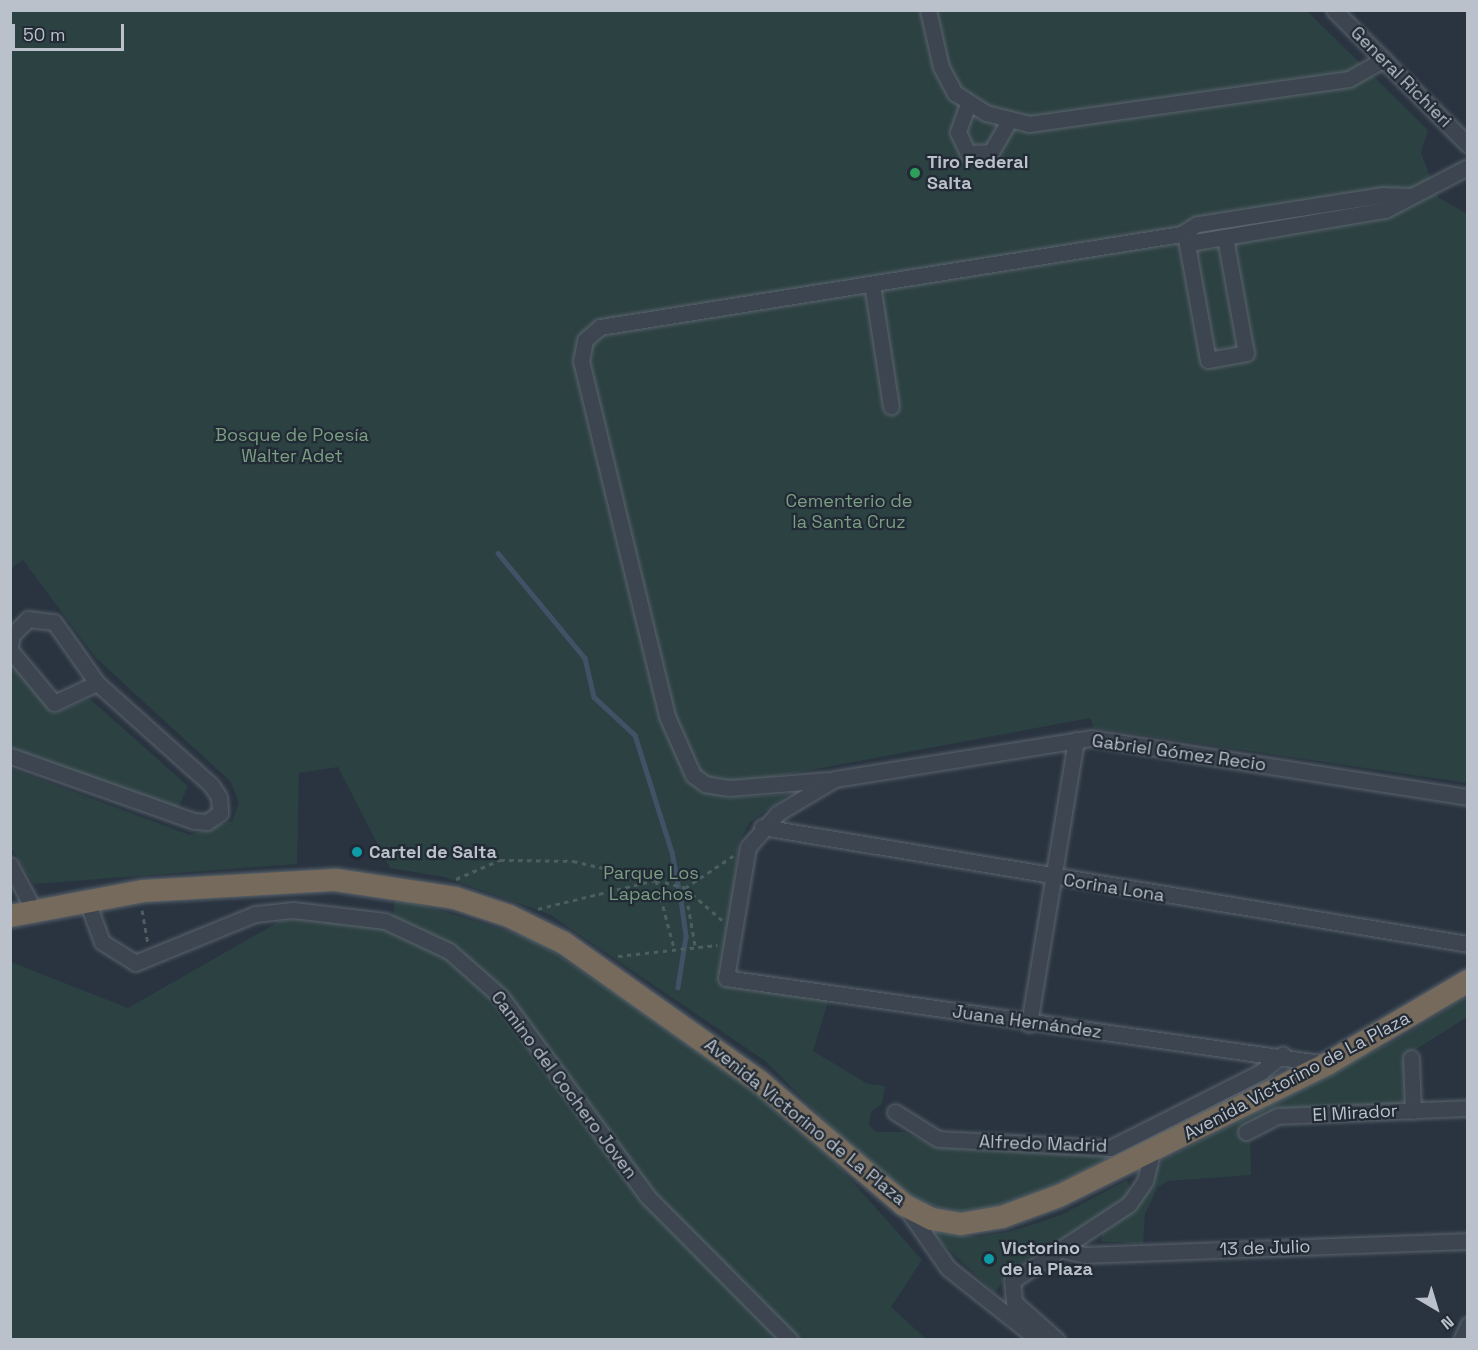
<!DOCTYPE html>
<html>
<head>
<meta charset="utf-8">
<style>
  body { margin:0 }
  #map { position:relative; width:1478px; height:1350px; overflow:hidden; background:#293440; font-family:"Space Grotesk",sans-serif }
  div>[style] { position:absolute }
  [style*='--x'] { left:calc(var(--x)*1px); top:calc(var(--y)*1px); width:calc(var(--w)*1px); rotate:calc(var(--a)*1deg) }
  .green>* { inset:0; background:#2c4142 }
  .stream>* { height:4.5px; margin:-2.25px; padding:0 2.25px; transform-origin:2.25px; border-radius:2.25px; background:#415267 }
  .path>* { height:3px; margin-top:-1.5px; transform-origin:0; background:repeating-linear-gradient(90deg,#4c5e60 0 4.5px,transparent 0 9px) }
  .roads { filter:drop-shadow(0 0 2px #5b646d) drop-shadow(0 0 2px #5b646d) }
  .minor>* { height:15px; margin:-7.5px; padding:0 7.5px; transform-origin:7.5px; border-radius:7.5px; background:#3d4650 }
  .highway>* { height:22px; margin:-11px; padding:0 11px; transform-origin:11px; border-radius:11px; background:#756a5b }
  .dots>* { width:16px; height:16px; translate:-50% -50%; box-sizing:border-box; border:3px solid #222b35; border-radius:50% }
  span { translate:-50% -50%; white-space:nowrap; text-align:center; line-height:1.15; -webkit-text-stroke:4.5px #222b35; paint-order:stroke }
  .street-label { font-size:18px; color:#bac1ca }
  .poi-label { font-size:18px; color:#bac1ca; font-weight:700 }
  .left { translate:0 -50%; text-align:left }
  .park-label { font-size:18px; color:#7b9e82 }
  .frame { position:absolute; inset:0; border:12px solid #bac1ca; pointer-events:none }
  .north { position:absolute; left:1406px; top:1278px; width:60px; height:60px; -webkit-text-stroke:4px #222b35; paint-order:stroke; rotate:142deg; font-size:16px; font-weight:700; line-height:24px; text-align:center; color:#bac1ca }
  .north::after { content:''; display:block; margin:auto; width:21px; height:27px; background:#bac1ca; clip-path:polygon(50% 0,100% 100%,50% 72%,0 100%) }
  .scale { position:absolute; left:12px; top:24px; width:112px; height:27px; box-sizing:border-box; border:3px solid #bac1ca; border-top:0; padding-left:8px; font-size:18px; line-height:21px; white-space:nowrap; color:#bac1ca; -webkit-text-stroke:4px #222b35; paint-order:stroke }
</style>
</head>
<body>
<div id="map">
  <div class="green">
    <i style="clip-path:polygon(11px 11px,1307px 11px,1428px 130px,1421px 153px,1438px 197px,1467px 214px,1467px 783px,1094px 728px,1090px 718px,741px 783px,723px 798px,789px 794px,750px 822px,739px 842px,722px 982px,829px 999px,813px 1051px,868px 1084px,885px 1086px,882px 1104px,871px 1112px,869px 1125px,876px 1132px,904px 1132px,932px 1145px,1125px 1153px,997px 1212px,964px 1216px,899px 1194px,765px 1061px,549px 914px,444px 877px,390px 868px,338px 767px,299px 773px,297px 864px,34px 884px,11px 848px,10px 768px,190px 835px,232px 821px,239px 803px,231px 782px,95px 657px,23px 560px,11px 568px)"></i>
    <i style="clip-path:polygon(10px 659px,53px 713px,90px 699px,188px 786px,178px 809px,11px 748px)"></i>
    <i style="clip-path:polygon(395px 897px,532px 938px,753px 1085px,835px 1162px,922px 1260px,891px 1307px,926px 1339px,11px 1340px,11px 962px,128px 1008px,289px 916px,393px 921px)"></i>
    <i style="clip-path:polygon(1467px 996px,1467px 1017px,1404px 1057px,1405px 1106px,1250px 1127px,1251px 1175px,1168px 1181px,1158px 1187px,1145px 1214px,1143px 1244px,1101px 1241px,1103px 1229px,1163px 1160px,1403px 1036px)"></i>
    <i style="clip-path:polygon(1127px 1180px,1131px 1192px,1109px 1211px,1010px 1270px,995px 1293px,926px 1228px,978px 1237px,1012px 1231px,1061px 1215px)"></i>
  </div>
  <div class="stream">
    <i style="--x:498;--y:553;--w:136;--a:50.4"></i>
    <i style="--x:585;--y:658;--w:40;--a:77"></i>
    <i style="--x:594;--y:697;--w:56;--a:42.8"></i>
    <i style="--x:635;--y:735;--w:123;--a:72.5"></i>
    <i style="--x:672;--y:852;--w:49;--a:79.4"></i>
    <i style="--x:681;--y:900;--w:37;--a:82"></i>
    <i style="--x:686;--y:937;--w:51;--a:99.1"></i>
  </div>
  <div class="path">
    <i style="--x:456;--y:879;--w:48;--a:-23.4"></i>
    <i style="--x:500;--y:860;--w:73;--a:0.8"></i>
    <i style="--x:573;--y:861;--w:85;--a:12.9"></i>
    <i style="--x:656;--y:880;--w:122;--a:166.3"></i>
    <i style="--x:656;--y:880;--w:30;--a:15"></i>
    <i style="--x:685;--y:888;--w:49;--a:40.9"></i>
    <i style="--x:656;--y:880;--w:70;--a:75.2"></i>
    <i style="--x:142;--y:910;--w:34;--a:80"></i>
    <i style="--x:695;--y:945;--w:58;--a:-100"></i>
    <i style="--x:685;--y:888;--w:58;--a:-33.7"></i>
    <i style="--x:618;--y:956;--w:100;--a:-6.3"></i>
  </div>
  <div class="roads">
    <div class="minor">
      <i style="--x:928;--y:10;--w:58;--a:77.2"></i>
      <i style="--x:941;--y:67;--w:30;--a:62"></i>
      <i style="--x:955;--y:93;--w:37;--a:33"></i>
      <i style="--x:986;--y:113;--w:44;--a:14.3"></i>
      <i style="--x:1029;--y:124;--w:323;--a:-8"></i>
      <i style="--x:1349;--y:79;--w:40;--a:-29.7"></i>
      <i style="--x:1334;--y:10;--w:190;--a:45.2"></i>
      <i style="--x:968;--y:104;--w:30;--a:110"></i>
      <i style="--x:958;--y:132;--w:23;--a:65"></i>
      <i style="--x:968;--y:153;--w:23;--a:-2"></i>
      <i style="--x:991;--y:152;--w:36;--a:-60"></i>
      <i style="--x:1409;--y:196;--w:26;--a:-178"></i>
      <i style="--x:1383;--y:195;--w:188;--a:171.1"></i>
      <i style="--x:1197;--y:224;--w:19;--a:148"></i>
      <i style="--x:1181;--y:234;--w:16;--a:30"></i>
      <i style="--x:1195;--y:242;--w:193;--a:-9.6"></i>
      <i style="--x:1385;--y:210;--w:93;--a:-27.4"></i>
      <i style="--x:1186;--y:239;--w:123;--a:79.7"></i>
      <i style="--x:1208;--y:360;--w:39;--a:-10"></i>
      <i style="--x:1246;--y:353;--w:118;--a:-100.3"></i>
      <i style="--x:872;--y:284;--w:124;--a:81.2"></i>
      <i style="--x:10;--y:647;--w:12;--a:-81"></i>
      <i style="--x:12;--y:635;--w:23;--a:-45"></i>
      <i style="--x:28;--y:619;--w:26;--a:7"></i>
      <i style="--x:54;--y:622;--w:75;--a:54.8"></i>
      <i style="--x:97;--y:683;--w:153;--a:41.8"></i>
      <i style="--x:211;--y:785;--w:14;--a:56"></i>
      <i style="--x:219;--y:797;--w:16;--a:86"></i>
      <i style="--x:220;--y:813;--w:16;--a:145"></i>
      <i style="--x:207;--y:822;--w:13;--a:-176"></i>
      <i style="--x:194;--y:821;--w:195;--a:-160.5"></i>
      <i style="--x:10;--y:650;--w:69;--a:50.3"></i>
      <i style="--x:54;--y:703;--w:47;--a:-24.9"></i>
      <i style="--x:828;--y:780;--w:99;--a:175.4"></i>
      <i style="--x:729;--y:788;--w:24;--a:-171"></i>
      <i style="--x:705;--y:784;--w:15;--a:-143"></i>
      <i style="--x:693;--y:775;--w:64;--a:-113.8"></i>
      <i style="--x:667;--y:716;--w:365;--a:-103.6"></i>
      <i style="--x:581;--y:361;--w:21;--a:-79"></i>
      <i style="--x:585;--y:340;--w:20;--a:-41"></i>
      <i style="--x:600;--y:327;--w:588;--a:-9.09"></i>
      <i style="--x:762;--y:827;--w:716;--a:9.41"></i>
      <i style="--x:10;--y:865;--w:40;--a:62"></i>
      <i style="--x:87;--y:901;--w:44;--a:69.9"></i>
      <i style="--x:102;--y:942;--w:39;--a:32"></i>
      <i style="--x:135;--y:963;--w:130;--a:-22.2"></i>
      <i style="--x:255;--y:914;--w:38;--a:-6"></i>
      <i style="--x:293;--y:910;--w:93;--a:6.8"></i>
      <i style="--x:385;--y:921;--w:71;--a:25.1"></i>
      <i style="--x:449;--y:951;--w:69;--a:41.5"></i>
      <i style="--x:501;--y:997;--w:247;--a:53.7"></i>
      <i style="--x:647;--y:1196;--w:203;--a:45.2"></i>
      <i style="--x:1029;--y:1024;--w:288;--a:-80.6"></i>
      <i style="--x:1411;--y:1058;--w:53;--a:87.8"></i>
      <i style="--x:1327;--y:1064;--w:607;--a:-171.86"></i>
      <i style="--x:726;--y:978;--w:133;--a:-80.5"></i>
      <i style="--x:748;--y:847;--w:45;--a:-48.6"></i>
      <i style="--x:778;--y:813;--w:66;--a:-30.8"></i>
      <i style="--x:835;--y:779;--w:259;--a:-9.1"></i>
      <i style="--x:1091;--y:738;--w:382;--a:8.9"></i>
      <i style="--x:895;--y:1112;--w:51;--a:32.1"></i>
      <i style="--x:938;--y:1139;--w:172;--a:3"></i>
      <i style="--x:1110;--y:1148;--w:169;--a:-26.7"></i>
      <i style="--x:1261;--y:1072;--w:28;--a:-39"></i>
      <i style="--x:1246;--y:1132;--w:36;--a:-27"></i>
      <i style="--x:1278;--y:1116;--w:190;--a:-2.4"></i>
      <i style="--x:904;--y:1205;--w:77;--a:55.1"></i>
      <i style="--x:948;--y:1268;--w:116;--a:38.4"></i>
      <i style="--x:1063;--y:1250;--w:22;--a:13"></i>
      <i style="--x:1084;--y:1255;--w:384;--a:-2.1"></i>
      <i style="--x:1057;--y:1340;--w:57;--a:-138.5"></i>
      <i style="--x:1014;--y:1302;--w:21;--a:-95"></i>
      <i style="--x:1012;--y:1281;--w:140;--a:-33.3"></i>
      <i style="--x:1129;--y:1204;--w:28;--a:-55"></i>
      <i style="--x:1145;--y:1181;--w:30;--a:-76"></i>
      <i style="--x:1461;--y:1340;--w:17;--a:-65"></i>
    </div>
    <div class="highway">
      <i style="--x:10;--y:916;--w:135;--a:-10.6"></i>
      <i style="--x:143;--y:891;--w:193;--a:-3.3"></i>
      <i style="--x:336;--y:880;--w:120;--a:8.6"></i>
      <i style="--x:455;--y:898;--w:57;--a:18.4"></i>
      <i style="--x:509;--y:916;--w:61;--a:26.1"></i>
      <i style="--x:564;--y:943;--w:239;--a:35.3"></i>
      <i style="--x:759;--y:1081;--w:191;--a:40.5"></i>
      <i style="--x:904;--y:1205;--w:31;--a:27"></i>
      <i style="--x:932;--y:1219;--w:29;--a:10"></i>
      <i style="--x:961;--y:1224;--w:42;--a:-9.7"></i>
      <i style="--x:1002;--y:1217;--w:61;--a:-20.2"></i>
      <i style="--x:1059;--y:1196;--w:299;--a:-26.2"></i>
      <i style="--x:1327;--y:1064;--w:164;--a:-30.5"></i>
    </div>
  </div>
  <div class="dots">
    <i style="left:915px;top:173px;background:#2e9e5b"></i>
    <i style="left:357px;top:852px;background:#0f9aa8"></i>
    <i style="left:989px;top:1259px;background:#0f9aa8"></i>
  </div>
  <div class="street-label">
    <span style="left:1401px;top:77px;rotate:45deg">General Richieri</span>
    <span style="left:1179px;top:753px;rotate:8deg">Gabriel Gómez Recio</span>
    <span style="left:1114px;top:888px;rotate:9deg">Corina Lona</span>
    <span style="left:1027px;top:1022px;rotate:8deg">Juana Hernández</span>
    <span style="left:1297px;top:1076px;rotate:-28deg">Avenida Victorino de La Plaza</span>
    <span style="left:564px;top:1085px;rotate:53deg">Camino del Cochero Joven</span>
    <span style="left:1355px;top:1113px;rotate:-3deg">El Mirador</span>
    <span style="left:805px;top:1122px;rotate:39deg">Avenida Victorino de La Plaza</span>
    <span style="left:1043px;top:1144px;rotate:2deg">Alfredo Madrid</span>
    <span style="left:1265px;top:1248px;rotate:-2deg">13 de Julio</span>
  </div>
  <div class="poi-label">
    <span class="left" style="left:927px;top:173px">Tiro Federal<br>Salta</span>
    <span class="left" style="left:369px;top:852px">Cartel de Salta</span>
    <span class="left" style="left:1001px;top:1259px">Victorino<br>de la Plaza</span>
  </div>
  <div class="park-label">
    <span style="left:292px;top:446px">Bosque de Poesía<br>Walter Adet</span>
    <span style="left:849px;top:512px">Cementerio de<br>la Santa Cruz</span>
    <span style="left:651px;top:884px">Parque Los<br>Lapachos</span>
  </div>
  <div class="frame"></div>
  <div class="north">N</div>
  <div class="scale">50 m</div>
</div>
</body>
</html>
